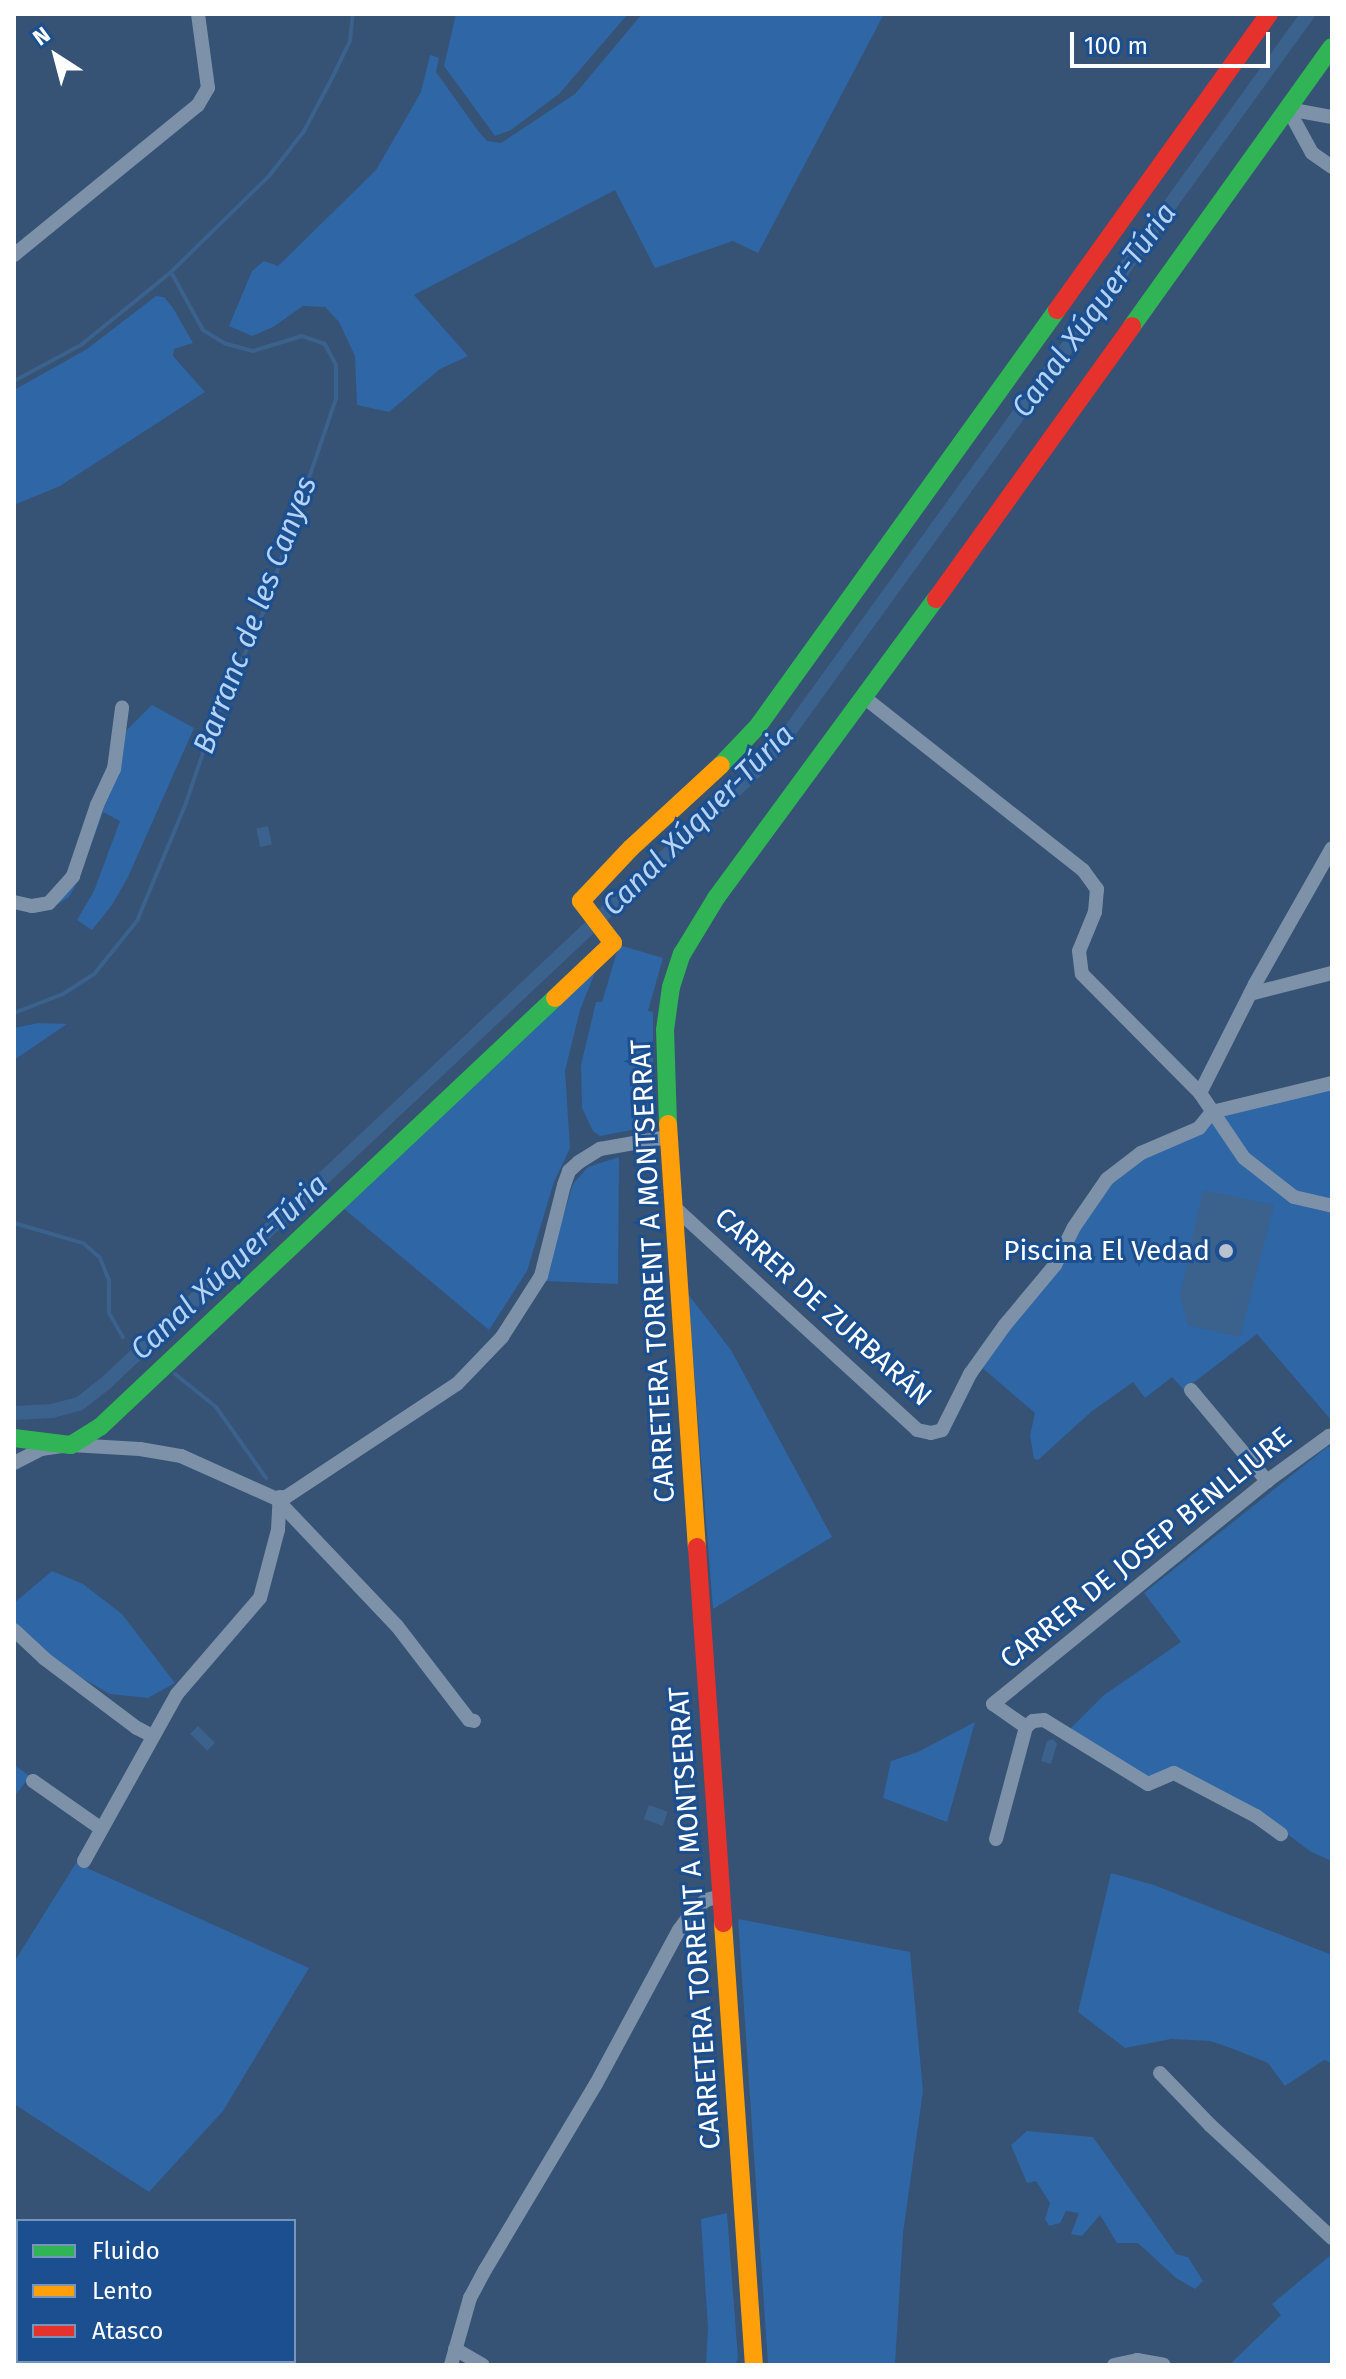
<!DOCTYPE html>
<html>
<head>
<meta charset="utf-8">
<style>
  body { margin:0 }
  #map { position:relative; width:1346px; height:2379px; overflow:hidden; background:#365274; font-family:"Fira Sans",sans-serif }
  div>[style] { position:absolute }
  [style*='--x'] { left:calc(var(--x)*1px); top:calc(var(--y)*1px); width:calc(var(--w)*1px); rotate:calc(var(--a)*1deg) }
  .green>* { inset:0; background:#2f66a5 }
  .water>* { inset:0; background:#3b618d; transform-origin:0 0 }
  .stream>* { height:4px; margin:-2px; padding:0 2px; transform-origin:2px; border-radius:2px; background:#3b618d }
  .canal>* { height:14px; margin:-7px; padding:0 7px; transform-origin:7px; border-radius:7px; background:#3b618d }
  .street>* { height:14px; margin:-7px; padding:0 7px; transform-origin:7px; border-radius:7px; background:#7d92a8 }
  .fast>* { height:18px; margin:-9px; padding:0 9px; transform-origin:9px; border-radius:9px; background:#30b455 }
  .slow>* { height:18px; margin:-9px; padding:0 9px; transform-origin:9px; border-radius:9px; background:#ff9f0a }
  .jam>* { height:18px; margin:-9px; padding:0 9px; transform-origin:9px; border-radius:9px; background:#e5322d }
  .dots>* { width:22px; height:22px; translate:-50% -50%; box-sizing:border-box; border:4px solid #1b4f8f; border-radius:50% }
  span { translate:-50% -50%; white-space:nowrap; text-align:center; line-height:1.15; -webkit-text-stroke:6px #1b4f8f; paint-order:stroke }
  .poi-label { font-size:28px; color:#fff }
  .right { translate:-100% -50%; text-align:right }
  .street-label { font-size:28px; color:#fff }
  .water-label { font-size:30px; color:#b5d3f5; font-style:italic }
  .frame { position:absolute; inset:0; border:16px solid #fff; pointer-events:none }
  .legend { position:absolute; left:16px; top:2219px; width:280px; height:144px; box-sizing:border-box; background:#1b4f8f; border:2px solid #7695bc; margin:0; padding:10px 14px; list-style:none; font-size:24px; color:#fff }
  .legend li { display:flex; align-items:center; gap:16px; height:40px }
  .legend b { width:40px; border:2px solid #7695bc }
  .north { position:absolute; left:16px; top:16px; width:80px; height:80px; -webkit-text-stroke:6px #1b4f8f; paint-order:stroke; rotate:324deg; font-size:22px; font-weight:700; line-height:32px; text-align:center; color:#fff }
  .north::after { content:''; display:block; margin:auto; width:28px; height:36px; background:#fff; clip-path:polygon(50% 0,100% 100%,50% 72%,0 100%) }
  .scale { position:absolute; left:1070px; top:32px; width:200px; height:36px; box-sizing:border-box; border:4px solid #fff; border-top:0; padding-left:10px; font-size:24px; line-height:28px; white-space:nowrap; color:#fff; -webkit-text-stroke:6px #1b4f8f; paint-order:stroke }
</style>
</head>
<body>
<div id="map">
  <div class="green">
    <i style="clip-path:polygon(456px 14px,628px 14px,559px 94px,511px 130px,495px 136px,444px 66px)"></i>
    <i style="clip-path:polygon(642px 14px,884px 14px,758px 253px,733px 241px,655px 268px,615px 190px,414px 295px,468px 356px,440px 369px,389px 412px,357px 405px,355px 356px,339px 322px,325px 307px,303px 306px,273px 327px,252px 336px,229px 326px,252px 271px,264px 261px,278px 266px,376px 170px,421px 92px,430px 55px,439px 58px,436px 72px,479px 132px,487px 141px,501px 143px,575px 94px)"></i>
    <i style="clip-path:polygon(156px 296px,164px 297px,173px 308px,193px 343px,174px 349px,173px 356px,205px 392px,60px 486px,14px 505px,14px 390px,87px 349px)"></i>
    <i style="clip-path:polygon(152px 705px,194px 728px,128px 877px,112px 905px,92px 930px,77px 920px,94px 891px,120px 821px,103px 812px,78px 881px,69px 897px,50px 909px,35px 913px,24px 911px,56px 891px,68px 870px,126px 731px)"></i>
    <i style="clip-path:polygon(619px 945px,663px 958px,648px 1011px,653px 1012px,653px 1120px,637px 1129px,600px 1136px,593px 1131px,582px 1108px,581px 1065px,596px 1002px,602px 1002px)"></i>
    <i style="clip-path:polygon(596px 970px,580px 1010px,565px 1071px,570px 1148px,554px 1182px,527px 1271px,489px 1330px,343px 1208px)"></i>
    <i style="clip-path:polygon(39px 1023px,67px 1024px,14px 1060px,14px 1028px)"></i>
    <i style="clip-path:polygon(1332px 1077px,1332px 1421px,1257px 1334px,1184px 1390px,1172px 1377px,1145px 1398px,1133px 1382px,1091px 1412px,1038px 1460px,1034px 1459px,1030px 1435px,1035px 1413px,979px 1365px,1107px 1179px,1212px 1112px)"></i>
    <i style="clip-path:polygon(619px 1157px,618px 1284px,543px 1281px,573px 1184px,588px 1167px)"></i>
    <i style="clip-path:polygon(688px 1294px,731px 1350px,832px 1537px,713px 1609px)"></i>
    <i style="clip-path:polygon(1327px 1447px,1332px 1447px,1332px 1861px,1311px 1852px,1286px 1833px,1176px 1769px,1148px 1777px,1069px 1730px,1104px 1695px,1181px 1642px,1144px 1593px)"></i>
    <i style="clip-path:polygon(52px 1571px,83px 1584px,122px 1614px,175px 1683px,148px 1698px,110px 1694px,61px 1666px,14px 1624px,14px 1603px)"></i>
    <i style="clip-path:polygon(975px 1722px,947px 1822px,883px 1798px,891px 1761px,918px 1752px)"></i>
    <i style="clip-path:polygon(14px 1765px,30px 1776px,14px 1797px)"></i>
    <i style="clip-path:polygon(76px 1863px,309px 1968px,223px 2111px,149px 2192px,14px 2104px,14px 1962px)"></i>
    <i style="clip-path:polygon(1111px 1873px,1154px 1885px,1332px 1955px,1332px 2063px,1324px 2060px,1285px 2086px,1268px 2063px,1231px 2048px,1210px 2041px,1171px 2039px,1125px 2048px,1078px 2012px)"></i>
    <i style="clip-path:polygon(738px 1919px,910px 1952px,923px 2091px,903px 2233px,895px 2365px,768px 2365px)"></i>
    <i style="clip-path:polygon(1027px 2131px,1093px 2137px,1176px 2254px,1188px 2257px,1203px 2281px,1195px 2289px,1176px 2278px,1138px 2243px,1117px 2243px,1100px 2215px,1082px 2236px,1071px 2234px,1079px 2213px,1066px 2211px,1060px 2223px,1049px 2226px,1045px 2219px,1050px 2203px,1036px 2181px,1027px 2183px,1011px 2145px)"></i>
    <i style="clip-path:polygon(727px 2213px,738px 2358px,735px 2365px,706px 2365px,708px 2328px,701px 2219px)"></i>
    <i style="clip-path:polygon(1332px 2254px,1332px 2365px,1229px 2365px,1281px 2315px,1272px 2304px)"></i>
  </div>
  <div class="water">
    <i style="left:268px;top:826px;width:19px;height:12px;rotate:78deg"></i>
    <i style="clip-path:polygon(1203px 1190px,1274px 1205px,1240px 1337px,1188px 1325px,1180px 1296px)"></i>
    <i style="left:198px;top:1726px;width:24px;height:11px;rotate:45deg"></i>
    <i style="clip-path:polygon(1053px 1739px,1057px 1744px,1051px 1764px,1041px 1761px,1047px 1741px)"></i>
    <i style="left:649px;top:1805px;width:20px;height:15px;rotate:20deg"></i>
  </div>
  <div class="stream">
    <i style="--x:14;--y:381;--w:76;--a:-28.2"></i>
    <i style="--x:81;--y:345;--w:116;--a:-39"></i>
    <i style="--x:171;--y:272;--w:137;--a:-44.4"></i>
    <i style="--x:269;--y:176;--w:57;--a:-52.1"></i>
    <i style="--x:304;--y:131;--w:58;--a:-62.1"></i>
    <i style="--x:331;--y:80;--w:43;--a:-64"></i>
    <i style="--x:350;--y:41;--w:27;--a:-84"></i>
    <i style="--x:14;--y:1013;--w:53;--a:-21.2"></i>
    <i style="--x:63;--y:994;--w:38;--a:-33"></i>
    <i style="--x:95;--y:973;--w:67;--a:-51.1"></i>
    <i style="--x:137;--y:921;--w:128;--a:-67.4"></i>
    <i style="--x:186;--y:803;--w:75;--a:-71.3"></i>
    <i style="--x:210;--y:732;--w:130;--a:-66"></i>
    <i style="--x:263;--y:613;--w:227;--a:-71.2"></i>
    <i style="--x:336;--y:398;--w:33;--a:-90"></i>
    <i style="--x:336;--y:365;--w:24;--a:-118"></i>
    <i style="--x:325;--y:344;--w:24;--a:-161"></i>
    <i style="--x:302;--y:336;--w:51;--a:163"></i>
    <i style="--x:253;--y:351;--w:28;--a:-165"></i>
    <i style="--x:226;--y:344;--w:27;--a:-149"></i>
    <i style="--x:203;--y:330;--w:66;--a:-118.9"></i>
    <i style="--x:14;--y:1223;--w:72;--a:16.2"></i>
    <i style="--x:83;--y:1243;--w:23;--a:41"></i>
    <i style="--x:100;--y:1258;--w:24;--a:68"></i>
    <i style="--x:109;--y:1280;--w:33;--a:90"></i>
    <i style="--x:109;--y:1313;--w:28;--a:60"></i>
    <i style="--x:175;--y:1374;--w:53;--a:38.8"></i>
    <i style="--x:216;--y:1407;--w:87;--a:54.8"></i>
    <i style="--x:14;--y:2270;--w:4;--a:27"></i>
    <i style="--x:189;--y:2361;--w:9;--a:27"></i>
  </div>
  <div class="canal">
    <i style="--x:14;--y:1413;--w:38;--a:-3"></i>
    <i style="--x:52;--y:1411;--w:28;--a:-15"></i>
    <i style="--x:79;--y:1404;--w:37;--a:-38"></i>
    <i style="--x:108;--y:1381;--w:890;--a:-43.27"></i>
    <i style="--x:756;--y:771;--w:43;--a:-48.8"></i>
    <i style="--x:784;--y:739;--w:895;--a:-54.14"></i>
  </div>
  <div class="street">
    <i style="--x:1288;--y:109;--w:50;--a:61.4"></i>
    <i style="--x:1312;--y:153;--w:24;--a:35"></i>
    <i style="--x:1288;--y:109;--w:45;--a:10.3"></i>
    <i style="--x:14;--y:255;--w:237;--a:-39.2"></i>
    <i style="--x:198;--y:105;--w:20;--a:-60"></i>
    <i style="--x:208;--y:88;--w:75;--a:-97.7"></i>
    <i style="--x:865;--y:698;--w:278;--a:38.3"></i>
    <i style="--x:1083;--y:870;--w:24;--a:54"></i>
    <i style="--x:1097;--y:889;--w:23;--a:95"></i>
    <i style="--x:1095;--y:912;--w:42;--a:112.3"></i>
    <i style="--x:1079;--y:951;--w:23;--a:83"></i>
    <i style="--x:1082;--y:974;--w:168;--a:45.2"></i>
    <i style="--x:1200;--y:1093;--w:78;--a:55.9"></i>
    <i style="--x:1244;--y:1158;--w:63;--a:38"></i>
    <i style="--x:1294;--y:1197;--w:39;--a:13"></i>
    <i style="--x:14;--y:902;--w:18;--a:13"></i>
    <i style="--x:32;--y:906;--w:17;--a:-10"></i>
    <i style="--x:49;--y:903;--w:36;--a:-48"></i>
    <i style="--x:73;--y:876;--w:75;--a:-71.3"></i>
    <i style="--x:97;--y:805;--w:40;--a:-65"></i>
    <i style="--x:114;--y:769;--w:62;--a:-82.5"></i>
    <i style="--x:1250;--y:994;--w:85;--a:-14.4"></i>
    <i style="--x:1200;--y:1093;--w:122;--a:-63.2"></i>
    <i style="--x:1255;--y:984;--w:156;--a:-60.5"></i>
    <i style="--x:674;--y:1207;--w:330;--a:42.5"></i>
    <i style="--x:917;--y:1430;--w:14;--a:12"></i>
    <i style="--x:931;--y:1433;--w:11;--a:-15"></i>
    <i style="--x:942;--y:1430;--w:63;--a:-63.4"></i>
    <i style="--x:970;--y:1374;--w:60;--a:-54.5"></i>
    <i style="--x:1005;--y:1325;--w:78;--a:-50.2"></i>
    <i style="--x:1055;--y:1265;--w:42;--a:-63.4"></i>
    <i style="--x:1074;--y:1227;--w:58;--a:-55.5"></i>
    <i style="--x:1107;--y:1179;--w:43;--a:-37.4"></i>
    <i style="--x:1141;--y:1153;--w:63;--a:-23.3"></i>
    <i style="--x:1199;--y:1128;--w:21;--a:-51"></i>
    <i style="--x:1212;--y:1112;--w:123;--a:-13.6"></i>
    <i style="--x:1191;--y:1390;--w:119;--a:50.1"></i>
    <i style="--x:14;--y:1463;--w:30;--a:-27"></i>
    <i style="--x:41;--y:1449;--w:30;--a:-8"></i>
    <i style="--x:71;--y:1445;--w:69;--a:3.3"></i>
    <i style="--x:140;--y:1449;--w:42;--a:9.7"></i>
    <i style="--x:181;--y:1456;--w:103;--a:24.1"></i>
    <i style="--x:275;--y:1498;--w:11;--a:-5"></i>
    <i style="--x:286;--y:1497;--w:205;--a:-33.5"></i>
    <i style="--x:457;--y:1384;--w:65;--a:-46.2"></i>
    <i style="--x:502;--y:1337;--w:72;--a:-57.4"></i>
    <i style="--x:541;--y:1276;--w:94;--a:-75.8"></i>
    <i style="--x:564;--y:1185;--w:15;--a:-70"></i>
    <i style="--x:569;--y:1171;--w:13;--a:-42"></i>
    <i style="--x:579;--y:1162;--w:25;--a:-32"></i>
    <i style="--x:600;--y:1149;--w:69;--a:-10"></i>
    <i style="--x:282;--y:1505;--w:167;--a:46.5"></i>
    <i style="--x:397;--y:1626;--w:118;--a:52.5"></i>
    <i style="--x:469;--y:1720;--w:5;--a:11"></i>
    <i style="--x:14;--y:1630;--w:42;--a:43.1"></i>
    <i style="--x:45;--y:1659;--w:115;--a:36.9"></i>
    <i style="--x:137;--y:1728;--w:18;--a:27"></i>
    <i style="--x:1026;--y:1727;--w:9;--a:-41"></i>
    <i style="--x:1033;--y:1721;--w:11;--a:-5"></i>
    <i style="--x:1044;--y:1720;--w:122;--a:31.6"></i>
    <i style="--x:1148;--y:1784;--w:28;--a:-23"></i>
    <i style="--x:1174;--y:1773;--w:93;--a:27.7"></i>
    <i style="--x:1256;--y:1816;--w:31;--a:36"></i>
    <i style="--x:33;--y:1781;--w:82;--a:35"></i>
    <i style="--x:996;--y:1839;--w:116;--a:-75"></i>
    <i style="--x:1026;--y:1727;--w:40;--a:-145.1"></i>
    <i style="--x:993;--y:1704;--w:353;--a:-39.1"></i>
    <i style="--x:1267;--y:1481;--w:77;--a:-36"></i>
    <i style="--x:1329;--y:1436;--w:3;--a:18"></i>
    <i style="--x:84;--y:1861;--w:191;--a:-60.9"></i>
    <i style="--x:177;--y:1694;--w:127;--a:-49.2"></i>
    <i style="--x:260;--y:1598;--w:70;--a:-75.2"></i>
    <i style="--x:278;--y:1530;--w:33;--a:-87"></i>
    <i style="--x:1160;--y:2073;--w:72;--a:46.1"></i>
    <i style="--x:1210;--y:2125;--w:166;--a:42.8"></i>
    <i style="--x:455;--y:2349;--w:32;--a:30"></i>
    <i style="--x:451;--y:2365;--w:70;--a:-74.2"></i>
    <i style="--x:470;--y:2298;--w:32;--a:-62"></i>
    <i style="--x:485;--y:2270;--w:217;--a:-59.2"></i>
    <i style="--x:596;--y:2084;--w:175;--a:-61.7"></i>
    <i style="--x:679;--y:1930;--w:24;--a:-54"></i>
    <i style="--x:693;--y:1911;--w:17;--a:-40"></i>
    <i style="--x:706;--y:1900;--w:16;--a:-14"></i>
    <i style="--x:1114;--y:2365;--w:24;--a:-12"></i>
    <i style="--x:1137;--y:2360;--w:27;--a:10"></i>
  </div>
  <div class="fast">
    <i style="--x:1132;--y:326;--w:343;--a:-54.4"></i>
    <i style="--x:721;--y:765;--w:54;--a:-46.5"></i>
    <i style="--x:758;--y:726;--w:512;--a:-54.29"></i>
    <i style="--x:668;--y:1124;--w:94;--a:-91.8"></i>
    <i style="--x:665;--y:1030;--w:43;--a:-82.1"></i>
    <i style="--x:671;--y:987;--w:35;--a:-72"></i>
    <i style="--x:682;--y:954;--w:66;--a:-58.7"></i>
    <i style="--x:716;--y:898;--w:371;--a:-53.7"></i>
    <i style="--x:14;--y:1438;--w:57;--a:7"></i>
    <i style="--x:71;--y:1445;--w:34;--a:-32"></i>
    <i style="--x:100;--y:1427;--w:625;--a:-43.32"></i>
  </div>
  <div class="slow">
    <i style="--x:555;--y:998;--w:80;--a:-43.5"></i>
    <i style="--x:613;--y:943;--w:53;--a:-127.3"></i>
    <i style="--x:581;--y:901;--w:73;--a:-46.7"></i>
    <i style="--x:631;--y:848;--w:122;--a:-42.7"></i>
    <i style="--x:668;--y:1124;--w:424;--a:86.1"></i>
    <i style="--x:723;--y:1923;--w:443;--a:86"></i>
  </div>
  <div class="jam">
    <i style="--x:1057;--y:310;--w:364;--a:-54.4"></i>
    <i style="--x:936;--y:599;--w:336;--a:-54.3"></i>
    <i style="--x:697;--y:1547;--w:377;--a:86"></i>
  </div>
  <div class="dots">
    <i style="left:1226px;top:1251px;background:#b9c2ce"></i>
  </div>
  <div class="poi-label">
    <span class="right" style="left:1210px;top:1251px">Piscina El Vedad</span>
  </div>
  <div class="street-label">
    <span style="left:653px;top:1271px;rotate:-93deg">CARRETERA TORRENT A MONTSERRAT</span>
    <span style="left:823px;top:1307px;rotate:42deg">CARRER DE ZURBARÁN</span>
    <span style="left:1146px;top:1548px;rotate:-39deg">CARRER DE JOSEP BENLLIURE</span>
    <span style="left:695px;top:1918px;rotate:-94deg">CARRETERA TORRENT A MONTSERRAT</span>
  </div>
  <div class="water-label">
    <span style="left:1094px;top:310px;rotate:-54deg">Canal Xúquer-Túria</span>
    <span style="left:255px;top:615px;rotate:-69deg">Barranc de les Canyes</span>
    <span style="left:698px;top:820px;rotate:-45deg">Canal Xúquer-Túria</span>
    <span style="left:229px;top:1267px;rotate:-43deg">Canal Xúquer-Túria</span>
  </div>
  <div class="frame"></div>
  <ul class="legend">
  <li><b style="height:10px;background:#30b455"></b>Fluido</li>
  <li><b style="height:10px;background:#ff9f0a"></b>Lento</li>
  <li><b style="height:10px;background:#e5322d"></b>Atasco</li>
  </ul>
  <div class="north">N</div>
  <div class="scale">100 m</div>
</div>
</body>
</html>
